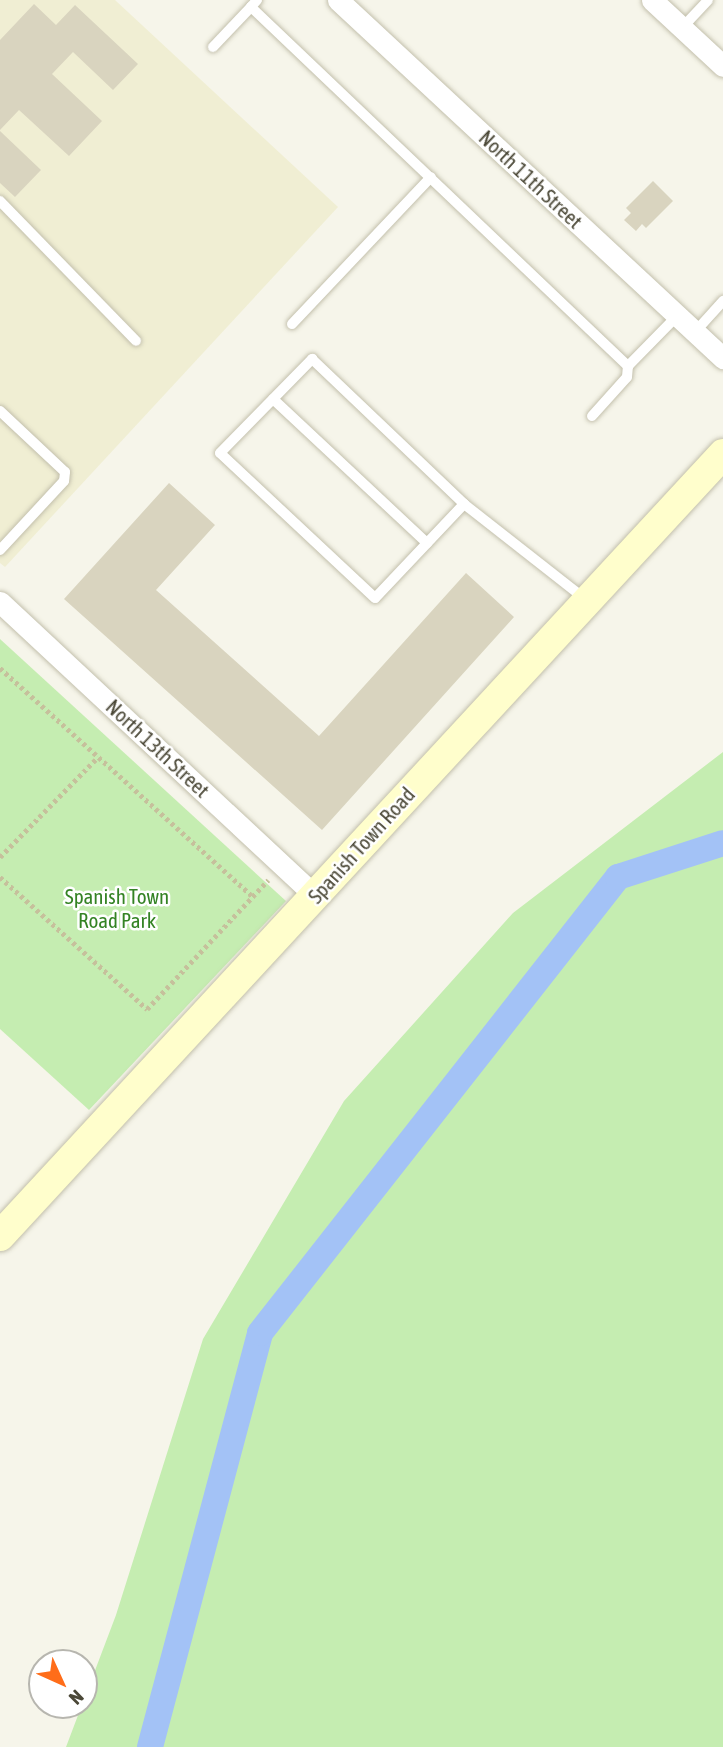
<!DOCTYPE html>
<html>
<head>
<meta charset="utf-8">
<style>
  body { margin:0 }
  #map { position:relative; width:723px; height:1747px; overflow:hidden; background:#f6f5ea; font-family:"Asap Condensed",sans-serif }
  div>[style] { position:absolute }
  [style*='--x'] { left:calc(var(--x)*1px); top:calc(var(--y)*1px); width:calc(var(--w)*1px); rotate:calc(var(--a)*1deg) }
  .education>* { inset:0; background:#f0eed3 }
  .green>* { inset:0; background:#c5edb1 }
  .canal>* { height:26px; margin:-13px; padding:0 13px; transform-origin:13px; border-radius:13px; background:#a3c2f6 }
  .building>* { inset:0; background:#d9d4bf }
  .path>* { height:4.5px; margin-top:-2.25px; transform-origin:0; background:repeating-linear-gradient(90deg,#c6c09c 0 3.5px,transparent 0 7px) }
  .roads { filter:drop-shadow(0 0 2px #c3c0ac) drop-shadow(0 0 2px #c3c0ac) }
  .lane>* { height:10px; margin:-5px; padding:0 5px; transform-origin:5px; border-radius:5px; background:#fff }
  .street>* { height:21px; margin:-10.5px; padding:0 10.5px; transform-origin:10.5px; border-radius:10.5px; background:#fff }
  .secondary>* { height:30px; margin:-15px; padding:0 15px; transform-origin:15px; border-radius:15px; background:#fffecc }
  span { translate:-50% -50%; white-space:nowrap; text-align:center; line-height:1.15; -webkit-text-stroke:5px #fff; paint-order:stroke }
  .street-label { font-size:21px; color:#4b4837 }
  .park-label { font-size:21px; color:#348324 }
  .north { position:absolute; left:28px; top:1649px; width:70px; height:70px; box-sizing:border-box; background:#fff; border:2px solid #b7b6af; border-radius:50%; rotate:135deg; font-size:19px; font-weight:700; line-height:28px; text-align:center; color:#4b4837 }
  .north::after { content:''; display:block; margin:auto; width:24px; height:32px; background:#ff6d19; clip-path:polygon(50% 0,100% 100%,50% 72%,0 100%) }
</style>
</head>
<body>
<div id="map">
  <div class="education">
    <i style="clip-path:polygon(0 0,115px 0,338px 207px,5px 567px,0 563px)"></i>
  </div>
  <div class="green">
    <i style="clip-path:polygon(0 639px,286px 901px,89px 1110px,0 1029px)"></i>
    <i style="clip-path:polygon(723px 752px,723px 1747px,66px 1747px,116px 1615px,203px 1339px,344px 1101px,513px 913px)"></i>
  </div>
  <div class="canal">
    <i style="--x:150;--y:1747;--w:428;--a:-75.1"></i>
    <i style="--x:260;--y:1333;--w:580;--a:-51.86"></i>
    <i style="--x:618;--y:877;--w:110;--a:-17.9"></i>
  </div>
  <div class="building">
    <i style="clip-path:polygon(34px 4px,56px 25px,75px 5px,138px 64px,113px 90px,73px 52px,52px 74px,102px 121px,69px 156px,19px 110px,0 130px,0 40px)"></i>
    <i style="clip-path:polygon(0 131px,41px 170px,15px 197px,0 183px)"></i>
    <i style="clip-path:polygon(653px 181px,673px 201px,646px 228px,642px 224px,636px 231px,624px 220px,631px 213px,626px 208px)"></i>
    <i style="clip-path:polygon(169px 483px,215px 525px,156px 590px,319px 736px,466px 573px,514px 617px,322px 830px,64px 599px)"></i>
  </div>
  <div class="path">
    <i style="--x:0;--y:668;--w:341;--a:42.1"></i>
    <i style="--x:0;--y:857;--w:140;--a:-45.6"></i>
    <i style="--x:0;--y:877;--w:198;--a:41.9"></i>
    <i style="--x:147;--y:1009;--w:177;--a:-46.8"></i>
  </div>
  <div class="roads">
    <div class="lane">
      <i style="--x:257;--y:0;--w:9;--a:131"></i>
      <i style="--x:251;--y:7;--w:521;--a:43.6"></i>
      <i style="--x:628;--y:366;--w:70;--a:-45.6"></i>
      <i style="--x:682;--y:28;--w:38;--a:-47"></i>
      <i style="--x:213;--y:47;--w:55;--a:-46.5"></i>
      <i style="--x:0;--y:201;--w:195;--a:45.8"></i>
      <i style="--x:292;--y:324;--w:202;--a:-46.6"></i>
      <i style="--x:695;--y:332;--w:42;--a:-47.9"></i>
      <i style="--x:273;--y:399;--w:211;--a:43.1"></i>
      <i style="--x:0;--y:411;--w:89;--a:43.2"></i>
      <i style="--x:65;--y:472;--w:9;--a:96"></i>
      <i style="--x:64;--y:481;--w:94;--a:132.8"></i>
      <i style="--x:592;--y:416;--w:52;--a:-48.1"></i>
      <i style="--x:627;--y:377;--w:11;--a:-85"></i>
      <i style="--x:464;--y:504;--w:129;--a:133.4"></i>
      <i style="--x:375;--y:598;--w:212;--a:-136.9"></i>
      <i style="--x:220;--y:453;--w:132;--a:-45.6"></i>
      <i style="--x:312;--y:359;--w:210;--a:43.6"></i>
      <i style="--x:464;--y:504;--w:154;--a:38.1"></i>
    </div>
    <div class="street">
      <i style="--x:338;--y:0;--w:526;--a:42.92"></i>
      <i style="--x:652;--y:0;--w:97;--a:42.9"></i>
      <i style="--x:0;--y:602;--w:431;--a:43"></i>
    </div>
    <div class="secondary">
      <i style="--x:0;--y:1236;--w:1065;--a:-47.24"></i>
    </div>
  </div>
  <div class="street-label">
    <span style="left:531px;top:179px;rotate:43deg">North 11th Street</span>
    <span style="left:158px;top:748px;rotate:43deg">North 13th Street</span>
    <span style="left:361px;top:845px;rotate:-48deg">Spanish Town Road</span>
  </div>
  <div class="park-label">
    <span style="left:117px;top:908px">Spanish Town<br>Road Park</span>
  </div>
  <div class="north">N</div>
</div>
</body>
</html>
